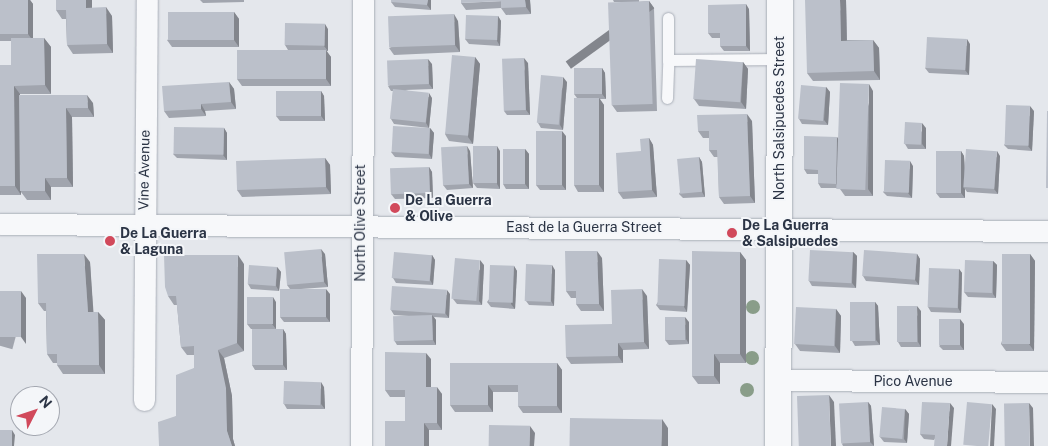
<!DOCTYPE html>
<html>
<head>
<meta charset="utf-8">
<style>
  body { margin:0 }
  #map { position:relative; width:1048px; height:446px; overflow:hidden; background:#e4e7ec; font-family:"Public Sans",sans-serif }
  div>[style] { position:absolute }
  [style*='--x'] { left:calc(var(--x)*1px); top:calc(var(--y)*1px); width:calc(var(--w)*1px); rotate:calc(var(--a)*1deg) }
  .roads { filter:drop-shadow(0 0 1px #a9aeb7) drop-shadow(0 0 1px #a9aeb7) }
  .service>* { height:11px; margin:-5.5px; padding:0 5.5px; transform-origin:5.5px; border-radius:5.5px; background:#f7f8fa }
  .minor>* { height:21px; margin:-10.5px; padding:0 10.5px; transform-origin:10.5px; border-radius:10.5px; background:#f7f8fa }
  .tertiary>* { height:26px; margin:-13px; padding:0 13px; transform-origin:13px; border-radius:13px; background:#f7f8fa }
  .trees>* { width:14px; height:14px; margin:-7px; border-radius:50%; background:#899d89 }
  .wall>* { inset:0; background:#a1a5ae; transform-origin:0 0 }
  .shaded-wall>* { inset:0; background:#83868d; transform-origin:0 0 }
  .building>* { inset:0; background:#bbc0ca; transform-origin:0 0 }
  .dots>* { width:14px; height:14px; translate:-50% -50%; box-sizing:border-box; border:2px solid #f4f6f9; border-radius:50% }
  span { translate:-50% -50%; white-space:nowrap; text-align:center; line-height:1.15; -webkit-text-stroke:4px #f4f6f9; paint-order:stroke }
  .street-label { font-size:14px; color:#2b3445 }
  .poi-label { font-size:14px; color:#2b3445; font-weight:700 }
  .left { translate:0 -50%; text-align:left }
  .north { position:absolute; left:10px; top:386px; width:50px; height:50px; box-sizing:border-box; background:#f4f6f9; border:1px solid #a4a8b1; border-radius:50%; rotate:49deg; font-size:14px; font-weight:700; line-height:20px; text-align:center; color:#2b3445 }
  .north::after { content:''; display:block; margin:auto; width:18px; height:22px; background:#d1495b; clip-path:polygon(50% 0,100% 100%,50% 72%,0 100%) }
</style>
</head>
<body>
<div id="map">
  <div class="roads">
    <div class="service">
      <i style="--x:668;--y:60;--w:42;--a:-90"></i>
      <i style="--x:667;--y:98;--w:38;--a:-88"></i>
      <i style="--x:668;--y:60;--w:112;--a:-0.5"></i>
    </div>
    <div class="minor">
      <i style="--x:0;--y:224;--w:1048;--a:0.38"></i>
      <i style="--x:779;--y:380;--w:269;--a:0.4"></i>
      <i style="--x:144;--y:400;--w:400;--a:-89.6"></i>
      <i style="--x:361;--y:446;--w:446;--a:-89.7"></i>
    </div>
    <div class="tertiary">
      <i style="--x:778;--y:446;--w:446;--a:-89.7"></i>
    </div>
  </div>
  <div class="trees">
    <i style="left:753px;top:307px"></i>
    <i style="left:752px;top:358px"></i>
    <i style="left:747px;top:390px"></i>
  </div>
  <div class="wall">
    <i style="clip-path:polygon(0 0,30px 0,33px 4px,33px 38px,44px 38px,51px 47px,51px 94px,20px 94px,20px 95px,93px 103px,94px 117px,72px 117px,73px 187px,51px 187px,51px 200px,27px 200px,21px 192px,21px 195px,0 195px,0 65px,11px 65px,11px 41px,0 41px)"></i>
    <i style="clip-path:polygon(56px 0,92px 0,92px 8px,112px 16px,113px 53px,73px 54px,67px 45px,66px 19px,62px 19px,56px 10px)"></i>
    <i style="clip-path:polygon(200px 0,244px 0,244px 2px,203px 3px)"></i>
    <i style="clip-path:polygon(431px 0,431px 10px,395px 7px,391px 2px)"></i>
    <i style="clip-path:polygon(530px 0,531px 14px,506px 15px,501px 8px,466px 10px,461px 3px)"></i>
    <i style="clip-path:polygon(613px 0,639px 0,639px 2px,649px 1px,654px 8px,657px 111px,617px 112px,612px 105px,621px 2px,614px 2px)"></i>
    <i style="clip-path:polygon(846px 0,847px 40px,873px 40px,879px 48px,880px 80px,813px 81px,807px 73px)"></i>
    <i style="clip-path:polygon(749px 9px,750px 51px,724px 51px,720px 46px,720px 38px,712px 38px,708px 33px)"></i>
    <i style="clip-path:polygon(234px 12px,239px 19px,239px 47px,172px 47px,167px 40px)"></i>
    <i style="clip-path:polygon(498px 16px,501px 21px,500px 46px,469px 44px,465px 39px)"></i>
    <i style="clip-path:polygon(458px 21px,460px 52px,394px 55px,389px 48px)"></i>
    <i style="clip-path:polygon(328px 29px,328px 51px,326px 51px,331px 57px,331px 86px,242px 86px,237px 79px,288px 50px,285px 45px)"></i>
    <i style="clip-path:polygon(970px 44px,969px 75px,929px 73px,925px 68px)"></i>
    <i style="clip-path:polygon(475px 57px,480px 64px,473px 144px,449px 141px,445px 134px)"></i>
    <i style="clip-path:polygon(743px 62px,748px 69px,746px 109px,699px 106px,694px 99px)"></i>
    <i style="clip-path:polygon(528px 63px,530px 115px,507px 115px,504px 111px)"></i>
    <i style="clip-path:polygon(432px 64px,433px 89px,405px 90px,432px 98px,429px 128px,394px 124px,391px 119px,393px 91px,391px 91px,388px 86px)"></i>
    <i style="clip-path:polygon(602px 68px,605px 73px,606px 99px,600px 99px,604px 105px,604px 192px,578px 192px,574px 185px,577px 98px,574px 94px)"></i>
    <i style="clip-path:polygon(229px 82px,234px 89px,236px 109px,205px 111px,206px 116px,169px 118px,164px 111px)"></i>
    <i style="clip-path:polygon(567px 82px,563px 130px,541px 128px,538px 123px)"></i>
    <i style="clip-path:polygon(826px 87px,830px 92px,828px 125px,802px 124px,799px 119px)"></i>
    <i style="clip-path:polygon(321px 91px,324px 96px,325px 121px,280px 121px,276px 116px)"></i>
    <i style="clip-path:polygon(873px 91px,873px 196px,845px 196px,840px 189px)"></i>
    <i style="clip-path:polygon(1034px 111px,1032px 151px,1008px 149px,1004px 145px)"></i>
    <i style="clip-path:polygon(752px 121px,755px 203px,724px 204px,719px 197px,718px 157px,714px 157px,709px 150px,709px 138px,703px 138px,698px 131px)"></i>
    <i style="clip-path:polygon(224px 128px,227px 133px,227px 160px,177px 158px,173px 154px)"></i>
    <i style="clip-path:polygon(430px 128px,434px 133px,432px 159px,395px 157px,391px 152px)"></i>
    <i style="clip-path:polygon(926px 128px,926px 149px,908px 149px,905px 144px)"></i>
    <i style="clip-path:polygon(566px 136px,566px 190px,540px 190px,536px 185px)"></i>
    <i style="clip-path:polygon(837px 137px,840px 142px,840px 188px,821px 188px,818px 183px,818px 174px,807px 174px,804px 169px)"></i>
    <i style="clip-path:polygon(649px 138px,653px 145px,657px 197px,623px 199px,618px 192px)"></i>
    <i style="clip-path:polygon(525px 149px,529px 154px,529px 189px,506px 189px,503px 184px)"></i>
    <i style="clip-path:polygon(470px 151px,473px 188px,447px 190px,443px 185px)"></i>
    <i style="clip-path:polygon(500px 151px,500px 189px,477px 188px,473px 183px)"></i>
    <i style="clip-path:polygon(961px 151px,964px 156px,965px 168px,1000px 156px,998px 194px,967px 192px,965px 189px,965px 198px,940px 198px,936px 193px)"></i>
    <i style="clip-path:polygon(699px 157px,702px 162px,705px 197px,683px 198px,679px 194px)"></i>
    <i style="clip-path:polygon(325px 158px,330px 165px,331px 194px,242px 197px,237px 190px)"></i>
    <i style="clip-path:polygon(913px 166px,912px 198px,887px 196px,883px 192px)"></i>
    <i style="clip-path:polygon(429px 167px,432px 172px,433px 198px,395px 199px,391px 194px)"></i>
    <i style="clip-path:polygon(740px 252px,746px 260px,746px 363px,720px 363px,720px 384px,698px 384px,692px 376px)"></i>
    <i style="clip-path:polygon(853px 252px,857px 256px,856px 288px,812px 286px,809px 281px)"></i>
    <i style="clip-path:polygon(325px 254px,328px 287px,301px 289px,330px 294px,330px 322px,284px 322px,280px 317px,290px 289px,287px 285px)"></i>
    <i style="clip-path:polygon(917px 254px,920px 259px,919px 285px,866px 281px,863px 276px)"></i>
    <i style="clip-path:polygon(1030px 254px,1035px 261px,1034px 351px,1006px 351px,1001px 344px)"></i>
    <i style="clip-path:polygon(432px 255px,435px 260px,433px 285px,396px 283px,393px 278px)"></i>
    <i style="clip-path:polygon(602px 258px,604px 311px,581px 311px,576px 304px,576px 298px,571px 298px,566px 291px)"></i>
    <i style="clip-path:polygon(686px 260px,690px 265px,687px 312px,660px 310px,656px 305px)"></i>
    <i style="clip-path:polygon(993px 261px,997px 265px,996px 298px,968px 297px,964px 292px)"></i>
    <i style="clip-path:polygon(90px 262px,93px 312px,98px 312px,105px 320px,105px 374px,63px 374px,57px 365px,57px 363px,53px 363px,47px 354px,46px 311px,44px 311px,38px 303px)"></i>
    <i style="clip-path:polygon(244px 264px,244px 351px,224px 358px,232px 396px,233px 439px,235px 446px,159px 446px,176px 416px,194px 368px,194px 355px,187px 355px,181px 347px,177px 305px,174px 305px,168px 296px)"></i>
    <i style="clip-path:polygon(484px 265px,482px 305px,457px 304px,453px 299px)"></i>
    <i style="clip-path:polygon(514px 266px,517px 271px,515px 309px,491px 307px,487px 302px)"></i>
    <i style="clip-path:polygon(277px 267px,281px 272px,279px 291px,251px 289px,248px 284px)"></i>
    <i style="clip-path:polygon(959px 269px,962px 273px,961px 313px,931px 312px,928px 307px)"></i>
    <i style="clip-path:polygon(555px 270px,554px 306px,529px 305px,526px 301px)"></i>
    <i style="left:0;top:291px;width:27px;height:53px;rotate:15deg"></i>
    <i style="clip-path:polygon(450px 294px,449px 318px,434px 317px,436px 320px,436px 345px,397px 345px,394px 340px,409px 316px,394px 315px,391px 310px)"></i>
    <i style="clip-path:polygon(647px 296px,649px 349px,623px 350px,623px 363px,571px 364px,566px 357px,612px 324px)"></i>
    <i style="clip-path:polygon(276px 302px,276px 329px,283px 329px,286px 334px,287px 370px,255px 370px,252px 365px,274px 329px,251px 329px,247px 324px)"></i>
    <i style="clip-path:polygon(875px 302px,878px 306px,880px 345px,855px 346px,852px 341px)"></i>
    <i style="clip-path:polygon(836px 309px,841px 316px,840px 353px,800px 351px,795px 344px)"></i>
    <i style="clip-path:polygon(921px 311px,921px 347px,901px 347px,898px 342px)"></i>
    <i style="clip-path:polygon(689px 322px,689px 344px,669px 345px,665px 340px)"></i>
    <i style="clip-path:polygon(964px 324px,964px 350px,943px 350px,939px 346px)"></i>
    <i style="clip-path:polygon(431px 359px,431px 387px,442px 394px,442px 430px,429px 430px,429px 446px,385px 446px,405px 421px,405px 397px,390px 397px,385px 390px)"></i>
    <i style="clip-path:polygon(450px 363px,557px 363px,562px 370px,562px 413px,523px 413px,518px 406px,518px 392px,493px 392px,493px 412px,455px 412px,450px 405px)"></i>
    <i style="clip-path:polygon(324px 387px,325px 409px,287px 409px,284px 404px)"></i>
    <i style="clip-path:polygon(868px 402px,871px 406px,874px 446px,843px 446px,842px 444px)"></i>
    <i style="clip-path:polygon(954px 408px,934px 440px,924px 439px,920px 434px)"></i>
    <i style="clip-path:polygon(905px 409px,909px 414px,907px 443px,884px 442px,880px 437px)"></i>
  </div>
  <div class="shaded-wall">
    <i style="clip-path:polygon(28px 0,30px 0,33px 4px,33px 41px,28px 34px)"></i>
    <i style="clip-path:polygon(86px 0,92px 0,92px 17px,86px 8px)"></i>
    <i style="clip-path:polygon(428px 0,431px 0,431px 10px,427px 5px)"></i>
    <i style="clip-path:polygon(525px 0,530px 0,531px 14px,526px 7px)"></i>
    <i style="clip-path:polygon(840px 0,846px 0,847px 49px,841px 41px)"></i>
    <i style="left:649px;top:1px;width:9px;height:103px;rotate:54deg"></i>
    <i style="clip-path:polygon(746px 4px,749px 9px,750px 51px,746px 46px)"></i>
    <i style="clip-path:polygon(106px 7px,112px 16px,113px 53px,107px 44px)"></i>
    <i style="clip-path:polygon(234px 12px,239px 19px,239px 47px,234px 40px)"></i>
    <i style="clip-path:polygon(454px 14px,458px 21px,460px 52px,455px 45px)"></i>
    <i style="clip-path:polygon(498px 16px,501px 21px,500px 46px,497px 41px)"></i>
    <i style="clip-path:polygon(325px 24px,328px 29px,328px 51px,324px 46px)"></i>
    <i style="clip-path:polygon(44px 38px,51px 47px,51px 94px,45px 85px)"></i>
    <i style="clip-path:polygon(967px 39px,970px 44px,969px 75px,965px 70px)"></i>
    <i style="clip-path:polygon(873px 40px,879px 48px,880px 80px,874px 71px)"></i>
    <i style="clip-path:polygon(326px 50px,331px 57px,331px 86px,326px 79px)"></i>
    <i style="clip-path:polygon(475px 57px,480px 64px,473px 144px,468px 137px)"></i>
    <i style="clip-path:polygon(524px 58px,528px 63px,530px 115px,526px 110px)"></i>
    <i style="clip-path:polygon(428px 59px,432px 64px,433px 89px,429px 84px)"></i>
    <i style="clip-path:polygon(743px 62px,748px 69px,746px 109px,741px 102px)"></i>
    <i style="clip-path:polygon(602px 68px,605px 73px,606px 99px,602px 94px)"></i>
    <i style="clip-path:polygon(563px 77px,567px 82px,563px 130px,560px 125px)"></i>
    <i style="clip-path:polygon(229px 82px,234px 89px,236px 109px,231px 102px)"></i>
    <i style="clip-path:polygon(869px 84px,873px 91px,873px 196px,868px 189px)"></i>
    <i style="clip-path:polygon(14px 86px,20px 94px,21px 195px,15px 186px)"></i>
    <i style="clip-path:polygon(826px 87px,830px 92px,828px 125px,824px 120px)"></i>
    <i style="clip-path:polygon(321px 91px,324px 96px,325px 121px,321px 116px)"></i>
    <i style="clip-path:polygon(429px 93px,432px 98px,429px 128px,426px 123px)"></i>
    <i style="clip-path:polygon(87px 95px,93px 103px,94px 117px,88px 108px)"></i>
    <i style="clip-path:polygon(599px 98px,604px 105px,604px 192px,599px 185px)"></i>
    <i style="clip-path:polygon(201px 104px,205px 111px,206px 116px,201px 109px)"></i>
    <i style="clip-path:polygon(1030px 106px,1034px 111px,1032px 151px,1028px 146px)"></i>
    <i style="clip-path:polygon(66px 108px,72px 117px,73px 187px,67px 178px)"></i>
    <i style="clip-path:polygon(747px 114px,752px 121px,755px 203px,750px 196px)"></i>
    <i style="clip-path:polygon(922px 123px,926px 128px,926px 149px,922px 144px)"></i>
    <i style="clip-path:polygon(224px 128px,227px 133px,227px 160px,223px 155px)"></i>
    <i style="clip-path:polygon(430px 128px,434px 133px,432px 159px,429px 154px)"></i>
    <i style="clip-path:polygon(562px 131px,566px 136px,566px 190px,562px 185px)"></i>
    <i style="clip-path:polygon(837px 137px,840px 142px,840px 188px,836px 184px)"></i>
    <i style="clip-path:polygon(649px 138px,653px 145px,657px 197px,652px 190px)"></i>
    <i style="clip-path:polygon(467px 146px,470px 151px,473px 188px,469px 184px)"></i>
    <i style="clip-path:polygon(497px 146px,500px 151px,500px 189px,497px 184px)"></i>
    <i style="clip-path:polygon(525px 149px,529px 154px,529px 189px,525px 184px)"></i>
    <i style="clip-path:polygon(961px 151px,964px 156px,965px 187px,963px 187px,965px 189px,965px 198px,961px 193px)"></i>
    <i style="clip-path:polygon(997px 151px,1000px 156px,998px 194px,994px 189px)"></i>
    <i style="clip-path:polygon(699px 157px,702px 162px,705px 197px,702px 192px)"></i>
    <i style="clip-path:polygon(325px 158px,330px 165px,331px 194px,326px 187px)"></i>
    <i style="clip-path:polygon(910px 161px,913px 166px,912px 198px,908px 193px)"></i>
    <i style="clip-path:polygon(429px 167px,432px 172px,433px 198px,430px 193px)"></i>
    <i style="clip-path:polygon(45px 178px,51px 187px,51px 200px,45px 191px)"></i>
    <i style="clip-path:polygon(321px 249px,325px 254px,328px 287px,324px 282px)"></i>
    <i style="clip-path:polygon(597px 251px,602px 258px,604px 311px,599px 304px)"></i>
    <i style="clip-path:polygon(740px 252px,746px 260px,746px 363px,740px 354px)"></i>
    <i style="clip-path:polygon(853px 252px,857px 256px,856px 288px,852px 283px)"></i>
    <i style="clip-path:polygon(84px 254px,90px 262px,94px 320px,88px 312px)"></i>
    <i style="clip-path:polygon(917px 254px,920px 259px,919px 285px,915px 280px)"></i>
    <i style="clip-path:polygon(1030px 254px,1035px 261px,1034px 351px,1029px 344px)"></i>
    <i style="clip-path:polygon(238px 255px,244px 264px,244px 351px,237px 343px)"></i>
    <i style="clip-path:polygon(432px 255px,435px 260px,433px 285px,430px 280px)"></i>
    <i style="clip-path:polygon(480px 260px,484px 265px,482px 305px,479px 301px)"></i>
    <i style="clip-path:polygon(686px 260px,690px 265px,687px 312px,684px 307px)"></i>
    <i style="clip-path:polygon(993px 261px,997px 265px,996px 298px,993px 294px)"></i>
    <i style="clip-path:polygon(552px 265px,555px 270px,554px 306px,551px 301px)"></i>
    <i style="clip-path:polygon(514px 266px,517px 271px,515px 309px,511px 304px)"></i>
    <i style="clip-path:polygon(277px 267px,281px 272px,279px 291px,276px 286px)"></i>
    <i style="clip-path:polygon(959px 269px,962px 273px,961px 313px,958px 308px)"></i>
    <i style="clip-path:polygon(326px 289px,330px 294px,330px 322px,326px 317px)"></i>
    <i style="clip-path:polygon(642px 289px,647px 296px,649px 349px,644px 342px)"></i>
    <i style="clip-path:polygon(447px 290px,450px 294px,449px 318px,445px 313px)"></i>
    <i style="clip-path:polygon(21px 291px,26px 298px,26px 344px,21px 337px)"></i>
    <i style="clip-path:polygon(273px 297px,276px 302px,276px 329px,272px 324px)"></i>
    <i style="clip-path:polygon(875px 302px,878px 306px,880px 345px,876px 340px)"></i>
    <i style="clip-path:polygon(917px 306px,921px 311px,921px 347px,918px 342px)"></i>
    <i style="clip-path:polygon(836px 309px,841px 316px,840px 353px,835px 346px)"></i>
    <i style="clip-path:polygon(98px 312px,105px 320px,105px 374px,99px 365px)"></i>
    <i style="clip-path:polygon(432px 315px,436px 320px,436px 345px,433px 340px)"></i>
    <i style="clip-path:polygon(685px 317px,689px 322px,689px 344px,686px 339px)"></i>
    <i style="clip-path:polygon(960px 319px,964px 324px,964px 350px,960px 345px)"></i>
    <i style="clip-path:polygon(283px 329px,286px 334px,287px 370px,283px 365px)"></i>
    <i style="clip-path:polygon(618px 343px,623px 350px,623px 363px,618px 356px)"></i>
    <i style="clip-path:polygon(218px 350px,224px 358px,232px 396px,233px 439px,235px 446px,232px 446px,227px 431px)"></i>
    <i style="clip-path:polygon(426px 353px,431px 359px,431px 394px,426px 387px)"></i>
    <i style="clip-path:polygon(714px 354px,720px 363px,720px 384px,714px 376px)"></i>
    <i style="clip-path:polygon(557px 363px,562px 370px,562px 413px,557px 406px)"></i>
    <i style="clip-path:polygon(321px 382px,324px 387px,325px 409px,321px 404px)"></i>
    <i style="clip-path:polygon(488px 385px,493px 392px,493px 412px,488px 405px)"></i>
    <i style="clip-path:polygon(437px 387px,442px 394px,442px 430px,437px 423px)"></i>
    <i style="clip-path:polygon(829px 395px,834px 402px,836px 446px,831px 446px)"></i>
    <i style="clip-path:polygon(868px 402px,871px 406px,874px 446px,870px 442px)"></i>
    <i style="clip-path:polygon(950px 403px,954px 408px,951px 446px,947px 446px)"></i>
    <i style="clip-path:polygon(1029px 403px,1033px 408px,1034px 446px,1030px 446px)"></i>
    <i style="clip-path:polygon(992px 404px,996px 409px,994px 446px,990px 446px)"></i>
    <i style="clip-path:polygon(905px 409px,909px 414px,907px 443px,904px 439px)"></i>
    <i style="clip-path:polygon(662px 419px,668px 428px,668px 446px,661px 446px)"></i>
    <i style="clip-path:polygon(424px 423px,429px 430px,429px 446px,424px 446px)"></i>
    <i style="clip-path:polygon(530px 426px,535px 433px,534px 446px,529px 446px)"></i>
    <i style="clip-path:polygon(12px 430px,15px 435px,14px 446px,11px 446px)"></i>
  </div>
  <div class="building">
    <i style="left:0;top:0;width:28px;height:34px"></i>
    <i style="clip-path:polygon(56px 0,86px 0,86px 8px,106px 7px,107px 44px,67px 45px,66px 10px,56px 10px)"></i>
    <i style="clip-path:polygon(391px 0,428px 0,427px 5px,391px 2px)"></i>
    <i style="clip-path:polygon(461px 0,525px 0,526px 7px,501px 8px,501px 1px,461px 3px)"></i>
    <i style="clip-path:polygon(805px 0,840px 0,841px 41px,873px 40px,874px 71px,807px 73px)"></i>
    <i style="left:649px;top:1px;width:103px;height:41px;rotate:88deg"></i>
    <i style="clip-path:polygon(746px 4px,746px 46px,720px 46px,720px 33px,708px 33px,708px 5px)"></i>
    <i style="left:168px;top:12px;width:66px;height:28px"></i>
    <i style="left:454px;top:14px;width:31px;height:66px;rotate:88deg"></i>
    <i style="left:466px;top:15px;width:32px;height:24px;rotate:2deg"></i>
    <i style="left:285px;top:23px;width:40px;height:22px;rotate:1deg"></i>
    <i style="left:927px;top:37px;width:40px;height:31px;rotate:3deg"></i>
    <i style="clip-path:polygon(11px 38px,44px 38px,45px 85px,14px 86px,15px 186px,0 186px,0 65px,11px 65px)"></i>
    <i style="left:237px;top:50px;width:89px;height:29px"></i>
    <i style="left:452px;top:55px;width:23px;height:79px;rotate:5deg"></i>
    <i style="left:524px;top:58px;width:52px;height:22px;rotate:88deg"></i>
    <i style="left:428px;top:59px;width:25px;height:41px;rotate:88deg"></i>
    <i style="left:696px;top:59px;width:47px;height:40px;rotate:4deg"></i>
    <i style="left:574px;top:68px;width:28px;height:26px"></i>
    <i style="left:541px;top:75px;width:22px;height:48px;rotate:5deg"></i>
    <i style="clip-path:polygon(229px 82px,231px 102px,201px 104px,201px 109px,164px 111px,162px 86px)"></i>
    <i style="left:840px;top:83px;width:29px;height:106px;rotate:2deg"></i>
    <i style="left:801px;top:85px;width:25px;height:34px;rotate:5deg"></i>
    <i style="left:393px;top:89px;width:36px;height:30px;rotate:6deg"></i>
    <i style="left:276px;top:91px;width:45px;height:25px"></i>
    <i style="clip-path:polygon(19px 95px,87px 95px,88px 108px,66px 108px,67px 178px,45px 178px,45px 191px,20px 191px)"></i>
    <i style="left:574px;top:98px;width:25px;height:87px"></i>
    <i style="left:1006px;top:105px;width:24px;height:40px;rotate:2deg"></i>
    <i style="clip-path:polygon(1047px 111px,1048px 111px,1048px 188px,1046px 188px)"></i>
    <i style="clip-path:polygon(747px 114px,750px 196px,719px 197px,717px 150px,709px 150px,709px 131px,698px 131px,697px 115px)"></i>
    <i style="left:905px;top:122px;width:17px;height:22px;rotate:3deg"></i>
    <i style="left:393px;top:126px;width:37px;height:26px;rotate:3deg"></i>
    <i style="left:174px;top:127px;width:50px;height:27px;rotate:1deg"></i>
    <i style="left:536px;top:131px;width:26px;height:54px"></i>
    <i style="clip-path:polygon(804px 136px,837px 137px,836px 184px,818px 183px,818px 170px,804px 169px)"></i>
    <i style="clip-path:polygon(649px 138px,652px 190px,618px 192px,616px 153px,641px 151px,640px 139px)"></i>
    <i style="left:467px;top:146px;width:38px;height:26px;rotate:87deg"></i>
    <i style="left:473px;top:146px;width:24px;height:37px"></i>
    <i style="left:503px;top:149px;width:22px;height:35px"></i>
    <i style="left:966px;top:149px;width:31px;height:38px;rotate:4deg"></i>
    <i style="left:936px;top:151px;width:25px;height:42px"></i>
    <i style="left:699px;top:157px;width:35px;height:22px;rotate:85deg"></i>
    <i style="left:325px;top:158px;width:29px;height:89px;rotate:88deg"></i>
    <i style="left:885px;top:160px;width:25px;height:32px;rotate:2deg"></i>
    <i style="left:429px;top:167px;width:26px;height:39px;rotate:88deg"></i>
    <i style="left:321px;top:249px;width:33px;height:37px;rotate:85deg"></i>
    <i style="left:810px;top:250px;width:43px;height:31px;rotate:3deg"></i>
    <i style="left:864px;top:250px;width:53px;height:26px;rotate:4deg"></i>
    <i style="clip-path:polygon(565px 251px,597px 251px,599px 304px,576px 304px,576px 291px,566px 291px)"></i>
    <i style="clip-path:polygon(692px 251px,740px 252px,740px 354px,714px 354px,714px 376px,692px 376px)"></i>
    <i style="left:394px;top:252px;width:38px;height:26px;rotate:5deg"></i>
    <i style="clip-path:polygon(37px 254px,84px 254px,88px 312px,98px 312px,99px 365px,57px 365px,57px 354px,47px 354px,46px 303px,38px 303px)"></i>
    <i style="left:1002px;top:254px;width:28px;height:90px"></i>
    <i style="clip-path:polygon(164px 255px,238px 255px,237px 343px,218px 350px,226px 388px,227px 431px,232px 446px,159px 446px,158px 422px,176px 416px,176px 375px,194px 368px,194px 346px,181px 347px,176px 296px,168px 296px,165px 287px)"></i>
    <i style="left:455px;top:258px;width:25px;height:41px;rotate:5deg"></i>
    <i style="left:659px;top:259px;width:27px;height:46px;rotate:2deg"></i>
    <i style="left:965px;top:260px;width:28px;height:32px;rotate:2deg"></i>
    <i style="left:526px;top:264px;width:26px;height:37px;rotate:2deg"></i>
    <i style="left:249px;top:265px;width:28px;height:19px;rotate:4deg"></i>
    <i style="left:490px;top:265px;width:24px;height:37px;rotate:2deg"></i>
    <i style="left:929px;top:268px;width:30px;height:39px;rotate:2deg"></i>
    <i style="left:392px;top:286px;width:55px;height:24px;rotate:4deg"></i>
    <i style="left:280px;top:289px;width:46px;height:28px"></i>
    <i style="clip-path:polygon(642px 289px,644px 342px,618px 343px,618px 356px,566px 357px,565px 325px,612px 324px,611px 290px)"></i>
    <i style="left:0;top:291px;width:21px;height:46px"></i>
    <i style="left:247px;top:297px;width:26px;height:27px"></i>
    <i style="left:850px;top:302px;width:25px;height:39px"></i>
    <i style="left:897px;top:306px;width:20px;height:36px"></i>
    <i style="left:796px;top:307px;width:40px;height:37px;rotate:3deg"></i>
    <i style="left:432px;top:315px;width:25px;height:39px;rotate:88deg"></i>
    <i style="left:665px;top:317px;width:20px;height:23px"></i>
    <i style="left:960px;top:319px;width:26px;height:21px;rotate:90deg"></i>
    <i style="left:252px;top:329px;width:31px;height:36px"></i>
    <i style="clip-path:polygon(385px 352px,426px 353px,426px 387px,437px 387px,437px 423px,424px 423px,424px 446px,385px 446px,385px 421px,405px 421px,405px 390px,385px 390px)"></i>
    <i style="clip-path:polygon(450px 363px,557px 363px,557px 406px,518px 406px,518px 385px,488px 385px,488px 405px,450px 405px)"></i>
    <i style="left:284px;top:381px;width:37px;height:23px;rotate:2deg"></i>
    <i style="left:829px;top:395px;width:51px;height:32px;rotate:88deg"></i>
    <i style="left:868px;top:402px;width:40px;height:29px;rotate:87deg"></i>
    <i style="clip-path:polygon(922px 402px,950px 403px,947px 446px,934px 446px,935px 435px,920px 434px)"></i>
    <i style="left:967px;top:402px;width:25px;height:43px;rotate:5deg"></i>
    <i style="left:1029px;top:403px;width:43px;height:25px;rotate:89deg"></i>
    <i style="left:882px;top:407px;width:23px;height:30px;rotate:5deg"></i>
    <i style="left:570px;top:418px;width:92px;height:28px;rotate:1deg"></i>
    <i style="left:489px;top:425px;width:41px;height:21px;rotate:1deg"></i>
    <i style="left:0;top:430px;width:12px;height:16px"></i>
  </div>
  <div class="dots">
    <i style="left:395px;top:208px;background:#d1495b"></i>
    <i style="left:732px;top:233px;background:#d1495b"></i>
    <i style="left:110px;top:241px;background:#d1495b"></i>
  </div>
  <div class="street-label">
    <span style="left:779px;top:118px;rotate:-90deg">North Salsipuedes Street</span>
    <span style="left:144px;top:170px;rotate:-89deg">Vine Avenue</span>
    <span style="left:360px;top:223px;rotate:-90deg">North Olive Street</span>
    <span style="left:584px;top:227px">East de la Guerra Street</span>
    <span style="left:913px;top:381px">Pico Avenue</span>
  </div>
  <div class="poi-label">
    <span class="left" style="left:405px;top:208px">De La Guerra<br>&amp; Olive</span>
    <span class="left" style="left:742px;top:233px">De La Guerra<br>&amp; Salsipuedes</span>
    <span class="left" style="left:120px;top:241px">De La Guerra<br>&amp; Laguna</span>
  </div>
  <div class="north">N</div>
</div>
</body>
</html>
